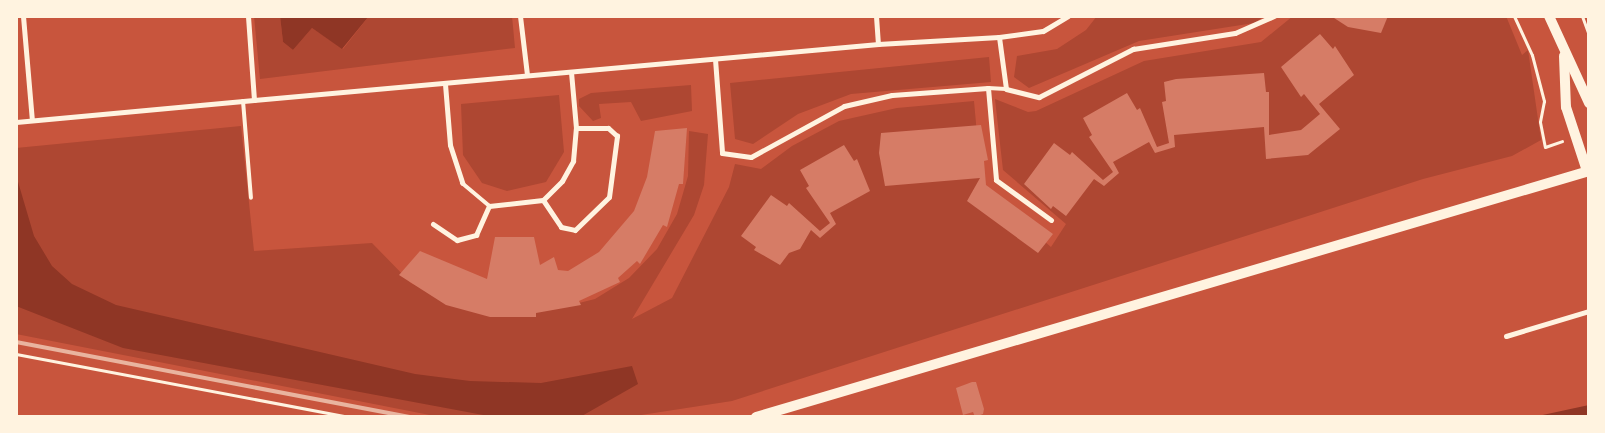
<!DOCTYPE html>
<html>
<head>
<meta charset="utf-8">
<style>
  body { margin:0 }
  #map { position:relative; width:1605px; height:433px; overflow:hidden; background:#c8553d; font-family:"Archivo Narrow",sans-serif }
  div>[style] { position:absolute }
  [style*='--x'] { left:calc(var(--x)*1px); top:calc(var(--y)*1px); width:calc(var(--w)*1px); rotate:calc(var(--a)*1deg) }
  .green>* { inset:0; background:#ae4732 }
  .water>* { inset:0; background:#8f3625 }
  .building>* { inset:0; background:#d67c66 }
  .path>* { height:3px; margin:-1.5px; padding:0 1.5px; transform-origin:1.5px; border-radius:1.5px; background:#fff3e0 }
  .service>* { height:4px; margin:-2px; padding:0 2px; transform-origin:2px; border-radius:2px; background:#fff3e0 }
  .minor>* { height:5px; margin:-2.5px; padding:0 2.5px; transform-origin:2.5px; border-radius:2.5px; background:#fff3e0 }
  .secondary>* { height:10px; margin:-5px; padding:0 5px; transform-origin:5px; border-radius:5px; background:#fff3e0 }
  .rail>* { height:4px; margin:-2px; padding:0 2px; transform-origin:2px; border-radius:2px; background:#e9b49f }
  span { translate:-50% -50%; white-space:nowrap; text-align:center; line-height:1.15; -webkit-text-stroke:4px #fff3e0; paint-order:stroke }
  .frame { position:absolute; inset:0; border:18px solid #fff3e0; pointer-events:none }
</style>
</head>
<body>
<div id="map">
  <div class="green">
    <i style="clip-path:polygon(254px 16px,280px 16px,283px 42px,293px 50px,312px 28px,343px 49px,369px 16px,512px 16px,515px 48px,260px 79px)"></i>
    <i style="clip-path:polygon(1097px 16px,1265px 16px,1254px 23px,1139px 41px,1029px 88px,1014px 77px,1017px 56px,1057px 49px,1086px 30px)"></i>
    <i style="clip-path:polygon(1293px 16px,1506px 16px,1522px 55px,1528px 50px,1541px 140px,1512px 156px,1423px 179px,732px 401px,628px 417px,440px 417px,16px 334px,16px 148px,241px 126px,254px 251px,372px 243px,411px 283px,445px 300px,555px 309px,595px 299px,629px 278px,657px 249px,677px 214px,688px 176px,689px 131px,708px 134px,704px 185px,694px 215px,632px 319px,672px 298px,729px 187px,735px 164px,761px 169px,792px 146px,839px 121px,897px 108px,974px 101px,982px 189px,1051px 247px,1066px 224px,1003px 170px,995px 99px,1028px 112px,1036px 111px,1144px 61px,1261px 42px)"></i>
    <i style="clip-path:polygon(989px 57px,991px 82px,851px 94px,798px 114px,753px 144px,735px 139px,730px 83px)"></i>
    <i style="clip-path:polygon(691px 85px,692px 111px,641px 121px,631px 102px,599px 104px,601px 118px,593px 121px,579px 106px,579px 99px,591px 93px)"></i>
    <i style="clip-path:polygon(559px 95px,564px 152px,546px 182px,507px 191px,482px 183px,463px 155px,461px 104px)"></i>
  </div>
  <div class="water">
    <i style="clip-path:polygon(280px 16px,369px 16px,342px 49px,312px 28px,293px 50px,283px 42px)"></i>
    <i style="clip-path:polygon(16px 175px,34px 236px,52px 266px,72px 284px,116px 305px,415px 374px,470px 381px,541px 383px,632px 366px,638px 384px,580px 417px,494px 417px,123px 348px,16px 306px)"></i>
    <i style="clip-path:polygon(1589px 405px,1589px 417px,1538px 417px,1538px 416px)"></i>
  </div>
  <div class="building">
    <i style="clip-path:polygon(1331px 16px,1388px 16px,1381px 33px,1348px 27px)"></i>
    <i style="clip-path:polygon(1320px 34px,1333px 49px,1335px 46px,1354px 75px,1319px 104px,1340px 129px,1308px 155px,1266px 159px,1264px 127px,1174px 135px,1175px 147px,1155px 153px,1149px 142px,1113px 162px,1119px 173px,1104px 186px,1094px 179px,1066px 216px,1053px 206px,1051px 209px,1024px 184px,1054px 143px,1070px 155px,1072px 152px,1103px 180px,1113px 172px,1089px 137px,1092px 135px,1083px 118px,1127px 93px,1137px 110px,1140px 108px,1157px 147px,1169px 143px,1162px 102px,1166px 101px,1164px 82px,1176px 79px,1264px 73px,1266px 92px,1269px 92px,1269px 135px,1301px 130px,1320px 114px,1304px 94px,1301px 97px,1281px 67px)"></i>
    <i style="clip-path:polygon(981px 125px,988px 160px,984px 161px,986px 185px,1053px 234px,1038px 253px,967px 201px,980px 178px,885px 186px,879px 153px,881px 133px)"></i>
    <i style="clip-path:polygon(687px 128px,683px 184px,679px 184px,667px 227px,663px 225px,640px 264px,637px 261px,618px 278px,620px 282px,579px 301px,581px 305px,536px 313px,536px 317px,490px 317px,446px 305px,399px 275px,420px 251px,487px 279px,495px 237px,534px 237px,540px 265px,554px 257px,558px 270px,568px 271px,599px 252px,634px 211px,647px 177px,655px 131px)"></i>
    <i style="clip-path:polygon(844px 145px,854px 161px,857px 159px,870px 191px,830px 213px,836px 224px,820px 238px,811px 230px,800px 249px,789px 253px,780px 265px,754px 250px,756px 247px,741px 236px,771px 195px,787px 206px,789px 203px,820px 231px,830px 223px,806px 188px,809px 186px,800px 170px)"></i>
    <i style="clip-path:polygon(972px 382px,976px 382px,984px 409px,983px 414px,975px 417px,973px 412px,963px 415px,956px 388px)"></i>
  </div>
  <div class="path">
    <i style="--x:1514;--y:16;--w:43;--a:65.2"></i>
    <i style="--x:1532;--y:55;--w:48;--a:75.4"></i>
    <i style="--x:1544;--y:101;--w:21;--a:101"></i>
    <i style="--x:1540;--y:122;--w:25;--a:79"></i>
    <i style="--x:1545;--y:147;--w:18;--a:-19"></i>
    <i style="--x:1582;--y:16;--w:20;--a:70"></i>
    <i style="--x:16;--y:354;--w:339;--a:10.7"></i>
  </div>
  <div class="service">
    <i style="--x:988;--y:88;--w:18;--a:3"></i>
    <i style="--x:243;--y:101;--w:97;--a:85.3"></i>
    <i style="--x:462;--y:183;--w:35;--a:40"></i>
  </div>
  <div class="minor">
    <i style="--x:23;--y:16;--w:104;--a:85.1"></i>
    <i style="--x:520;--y:16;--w:59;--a:83.2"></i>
    <i style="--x:876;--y:16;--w:28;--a:86"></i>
    <i style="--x:999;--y:37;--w:52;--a:82.3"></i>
    <i style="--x:1006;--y:89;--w:34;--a:14"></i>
    <i style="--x:1039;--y:97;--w:106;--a:-27.1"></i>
    <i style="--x:1133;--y:49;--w:103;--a:-8.9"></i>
    <i style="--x:1235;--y:33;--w:43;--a:-23.6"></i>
    <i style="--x:715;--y:59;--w:94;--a:85.7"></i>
    <i style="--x:722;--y:153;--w:29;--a:8"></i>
    <i style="--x:751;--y:157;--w:106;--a:-28.7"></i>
    <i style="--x:844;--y:106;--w:49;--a:-12.9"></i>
    <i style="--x:892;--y:95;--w:96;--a:-4.2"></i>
    <i style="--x:988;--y:88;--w:92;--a:85"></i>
    <i style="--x:996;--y:180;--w:68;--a:36"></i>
    <i style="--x:445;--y:84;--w:61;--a:85.3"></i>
    <i style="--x:450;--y:145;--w:40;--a:72"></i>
    <i style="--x:254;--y:100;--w:627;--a:-5.13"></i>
    <i style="--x:878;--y:44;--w:121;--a:-3.3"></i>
    <i style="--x:999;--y:37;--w:44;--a:-7.8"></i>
    <i style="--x:1043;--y:31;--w:29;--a:-31"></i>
    <i style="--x:16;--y:122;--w:239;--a:-5.3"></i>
    <i style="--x:254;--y:100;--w:84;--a:-94.1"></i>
    <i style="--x:543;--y:200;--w:32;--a:56"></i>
    <i style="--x:561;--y:227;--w:14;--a:12"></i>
    <i style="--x:575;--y:230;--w:47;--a:-44.1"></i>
    <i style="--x:609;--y:197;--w:62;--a:-82.5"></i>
    <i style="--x:617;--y:136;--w:12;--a:-138"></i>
    <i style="--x:608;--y:128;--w:32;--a:180"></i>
    <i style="--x:433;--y:224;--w:29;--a:34"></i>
    <i style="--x:457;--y:240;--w:20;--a:-15"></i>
    <i style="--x:476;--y:235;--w:32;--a:-66"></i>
    <i style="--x:489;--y:206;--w:54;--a:-6.3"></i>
    <i style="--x:543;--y:200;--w:27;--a:-45"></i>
    <i style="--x:562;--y:181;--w:23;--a:-61"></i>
    <i style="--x:573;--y:161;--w:33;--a:-85"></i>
    <i style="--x:576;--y:128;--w:56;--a:-95.1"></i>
    <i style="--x:1506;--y:336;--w:87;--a:-16.8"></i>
  </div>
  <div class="secondary">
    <i style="--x:1549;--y:16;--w:96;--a:65.3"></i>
    <i style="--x:1564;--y:56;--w:51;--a:87.8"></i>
    <i style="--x:1566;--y:107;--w:67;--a:71.8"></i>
    <i style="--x:756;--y:417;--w:869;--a:-16.45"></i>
  </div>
  <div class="rail">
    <i style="--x:16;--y:342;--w:402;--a:10.8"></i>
  </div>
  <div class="frame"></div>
</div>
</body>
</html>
